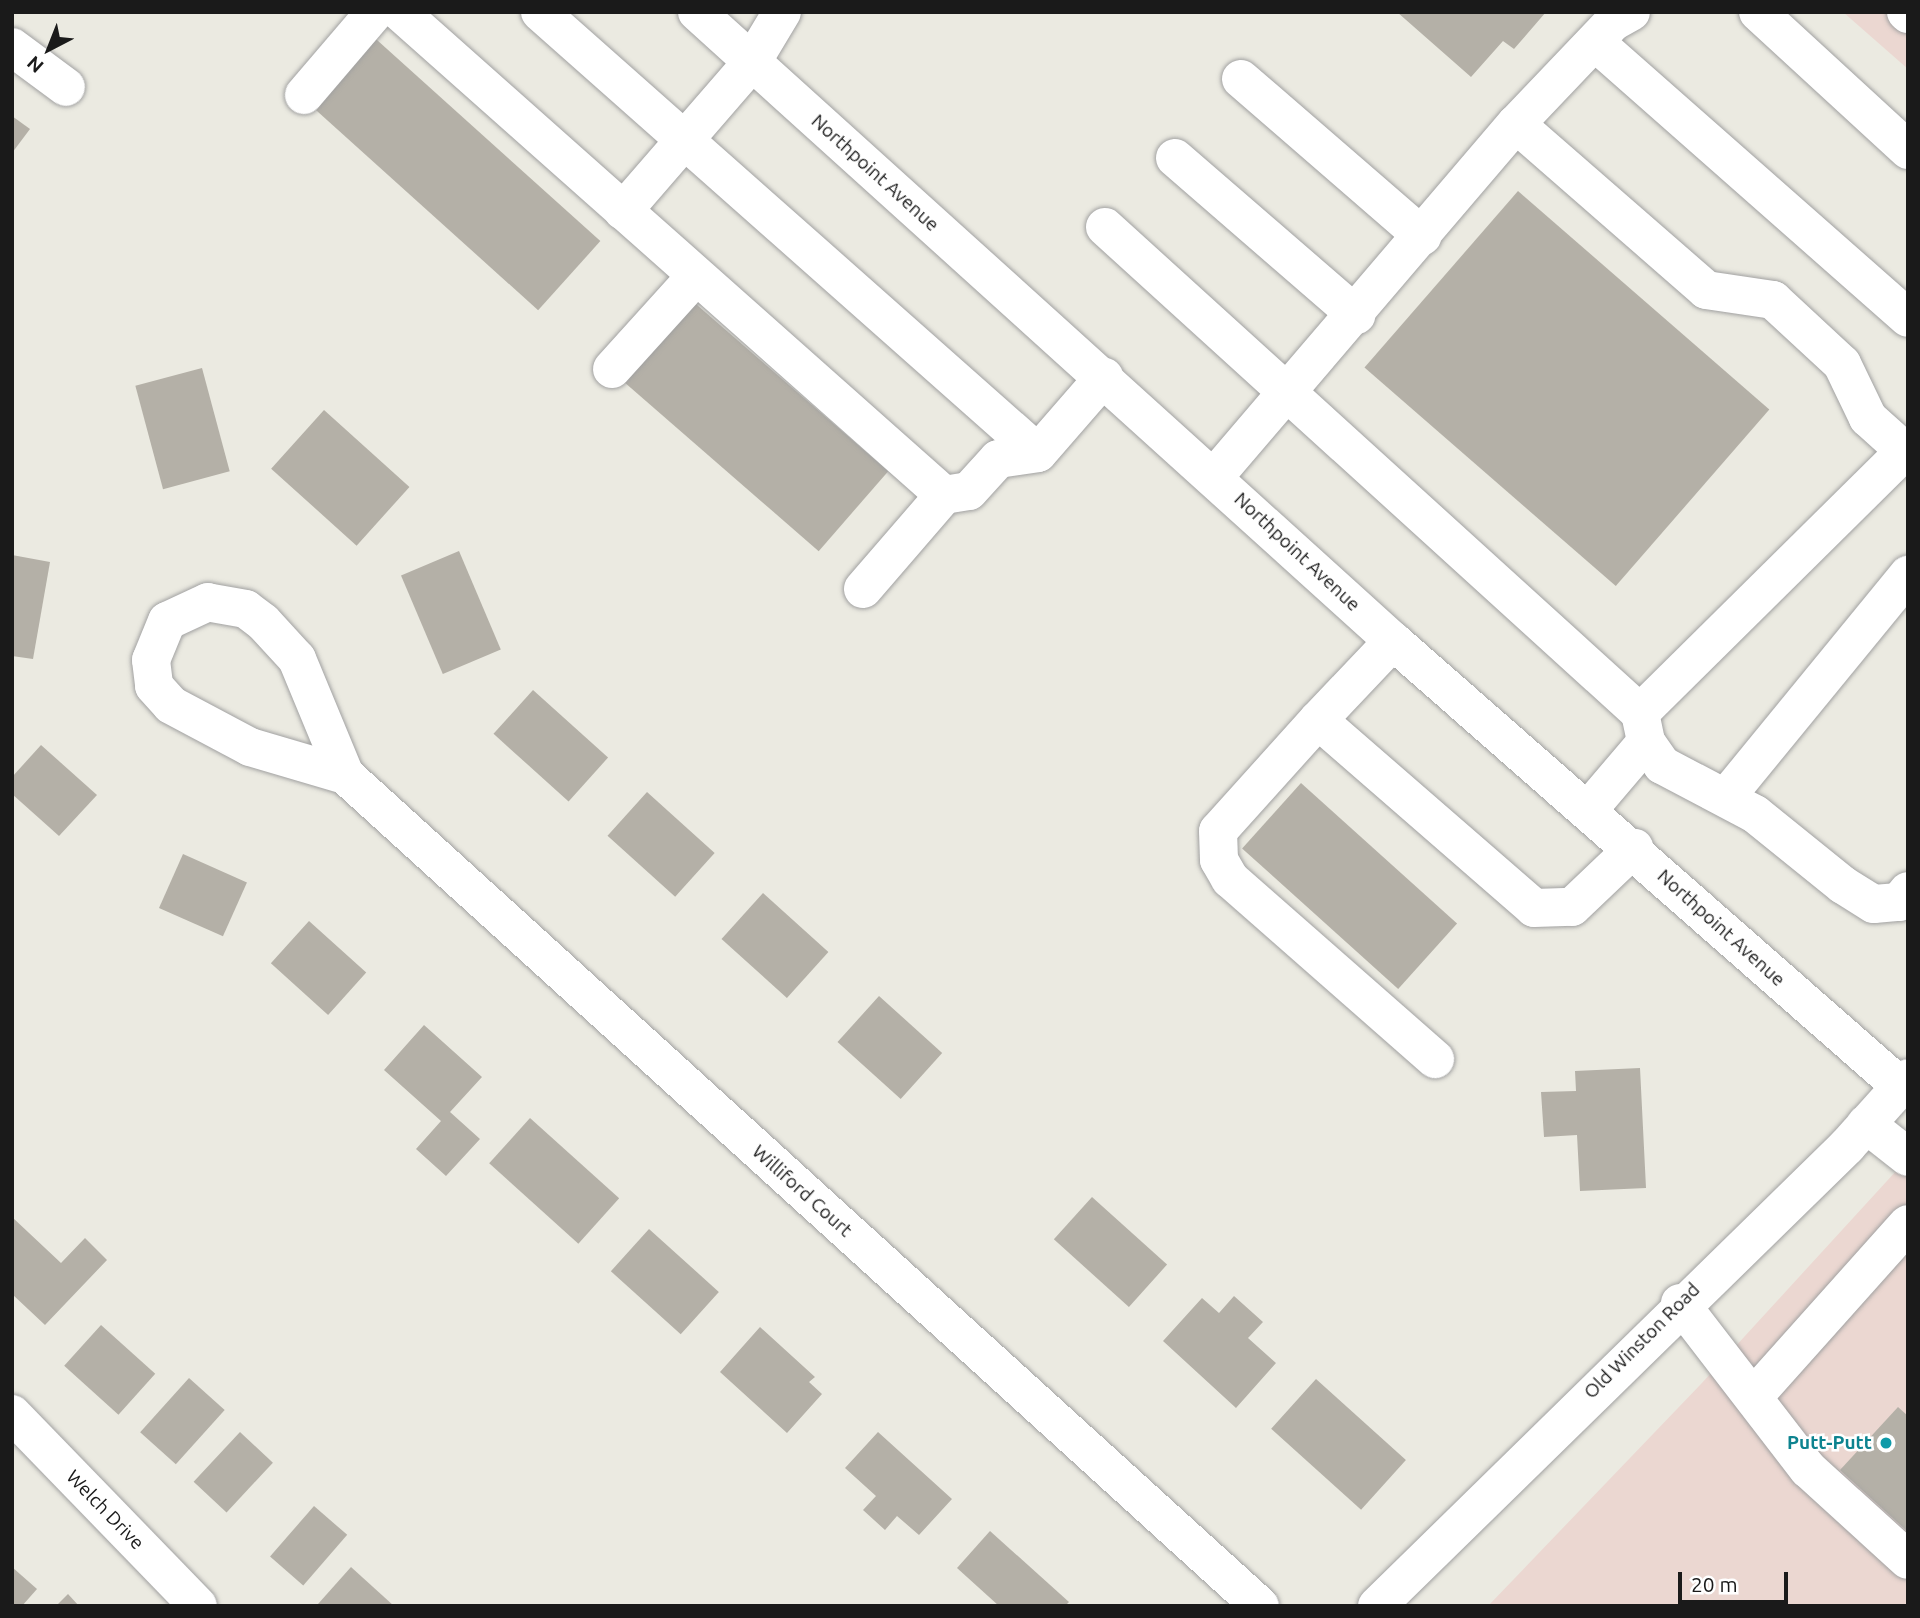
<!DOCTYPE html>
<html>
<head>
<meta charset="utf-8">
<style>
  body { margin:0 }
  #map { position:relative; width:1920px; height:1618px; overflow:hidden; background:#ebeae1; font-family:Ubuntu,sans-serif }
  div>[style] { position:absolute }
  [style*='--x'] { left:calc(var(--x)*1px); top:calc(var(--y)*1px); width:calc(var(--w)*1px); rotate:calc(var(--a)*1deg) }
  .commercial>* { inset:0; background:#ebd7d1 }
  .building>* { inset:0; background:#b4b0a7; transform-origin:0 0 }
  .roads { filter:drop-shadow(0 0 2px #a1a1a1) drop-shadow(0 0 2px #a1a1a1) }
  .minor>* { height:38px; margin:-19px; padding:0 19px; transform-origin:19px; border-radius:19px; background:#fff }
  .dots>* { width:19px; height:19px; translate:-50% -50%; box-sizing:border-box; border:4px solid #fff; border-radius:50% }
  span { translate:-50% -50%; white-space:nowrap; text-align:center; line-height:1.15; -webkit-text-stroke:5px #fff; paint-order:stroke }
  .street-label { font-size:19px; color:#1a1a1a }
  .culture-label { font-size:19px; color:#0d838f; font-weight:700 }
  .right { translate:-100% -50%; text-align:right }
  .frame { position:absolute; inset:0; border:14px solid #1a1a1a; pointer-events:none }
  .north { position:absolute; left:14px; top:14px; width:70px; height:70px; -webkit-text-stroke:5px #fff; paint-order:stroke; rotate:222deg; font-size:19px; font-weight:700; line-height:28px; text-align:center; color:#1a1a1a }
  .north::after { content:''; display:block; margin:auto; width:24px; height:32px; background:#1a1a1a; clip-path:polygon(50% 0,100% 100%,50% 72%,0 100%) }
  .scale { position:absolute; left:1678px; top:1572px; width:110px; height:32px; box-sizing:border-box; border:4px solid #1a1a1a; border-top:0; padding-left:9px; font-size:21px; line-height:24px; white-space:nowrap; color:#1a1a1a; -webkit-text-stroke:5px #fff; paint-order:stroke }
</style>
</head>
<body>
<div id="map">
  <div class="commercial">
    <i style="clip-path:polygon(1843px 12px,1908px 12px,1908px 69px)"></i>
    <i style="clip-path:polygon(1908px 1158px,1908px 1606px,1488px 1606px,1701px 1384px)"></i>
  </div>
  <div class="building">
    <i style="clip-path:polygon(1397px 12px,1546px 12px,1514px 49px,1503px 41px,1471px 77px)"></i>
    <i style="left:367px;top:31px;width:314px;height:93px;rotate:42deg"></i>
    <i style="clip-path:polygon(12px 116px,30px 129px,12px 153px)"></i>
    <i style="left:1518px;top:191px;width:333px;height:234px;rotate:41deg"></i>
    <i style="left:689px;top:298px;width:264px;height:106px;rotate:41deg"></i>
    <i style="left:202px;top:368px;width:107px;height:69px;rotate:75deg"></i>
    <i style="left:324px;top:410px;width:115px;height:79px;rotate:42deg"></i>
    <i style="left:459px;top:551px;width:107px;height:63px;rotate:67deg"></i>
    <i style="clip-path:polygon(12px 555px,50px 562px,33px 659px,12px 656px)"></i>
    <i style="left:533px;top:690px;width:101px;height:59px;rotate:42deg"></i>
    <i style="clip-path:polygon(41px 745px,97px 795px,59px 836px,12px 794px,12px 777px)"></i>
    <i style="left:1301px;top:783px;width:210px;height:88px;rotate:42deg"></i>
    <i style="left:647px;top:792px;width:91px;height:59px;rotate:42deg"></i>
    <i style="left:183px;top:854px;width:70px;height:59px;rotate:24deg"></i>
    <i style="left:763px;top:893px;width:88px;height:62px;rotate:42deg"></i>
    <i style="left:309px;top:921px;width:77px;height:57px;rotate:42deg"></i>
    <i style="left:879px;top:996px;width:85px;height:62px;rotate:42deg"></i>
    <i style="clip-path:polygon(424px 1025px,482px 1077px,450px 1112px,480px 1139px,446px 1176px,416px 1149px,441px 1121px,384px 1070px)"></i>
    <i style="clip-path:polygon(1640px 1068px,1646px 1188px,1580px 1191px,1577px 1135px,1544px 1137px,1541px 1092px,1576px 1091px,1575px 1071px)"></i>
    <i style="left:530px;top:1118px;width:120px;height:61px;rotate:42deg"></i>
    <i style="left:1092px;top:1197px;width:101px;height:57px;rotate:42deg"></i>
    <i style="clip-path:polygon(12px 1217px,61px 1263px,85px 1238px,107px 1260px,45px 1325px,12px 1294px)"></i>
    <i style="left:649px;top:1229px;width:94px;height:57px;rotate:42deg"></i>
    <i style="clip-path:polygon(1234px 1296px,1263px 1322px,1248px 1338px,1276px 1363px,1236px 1408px,1163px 1341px,1202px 1298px,1219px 1313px)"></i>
    <i style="left:101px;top:1325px;width:73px;height:55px;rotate:42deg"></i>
    <i style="clip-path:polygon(760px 1327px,815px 1377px,809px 1382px,822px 1394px,787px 1433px,720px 1372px)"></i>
    <i style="left:189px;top:1378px;width:48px;height:73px;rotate:42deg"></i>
    <i style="left:1316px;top:1379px;width:121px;height:67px;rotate:42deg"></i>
    <i style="clip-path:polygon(1898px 1407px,1908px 1416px,1908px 1532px,1840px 1470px)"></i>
    <i style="left:240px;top:1432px;width:45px;height:68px;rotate:43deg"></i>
    <i style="clip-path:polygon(878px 1432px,952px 1499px,919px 1535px,897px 1516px,885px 1530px,863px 1510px,876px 1496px,845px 1468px)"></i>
    <i style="left:314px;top:1506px;width:44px;height:67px;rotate:41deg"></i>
    <i style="clip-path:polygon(990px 1531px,1069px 1602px,1065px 1606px,999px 1606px,957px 1568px)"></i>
    <i style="clip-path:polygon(12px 1567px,37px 1589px,22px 1606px,12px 1606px)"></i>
    <i style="clip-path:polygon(351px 1567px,394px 1606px,318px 1604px)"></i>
    <i style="clip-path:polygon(68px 1594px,79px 1606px,56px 1606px)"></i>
  </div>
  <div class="roads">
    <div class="minor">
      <i style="--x:400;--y:12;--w:727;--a:41.6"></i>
      <i style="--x:944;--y:495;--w:25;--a:-9"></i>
      <i style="--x:969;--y:491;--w:43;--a:-47.8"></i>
      <i style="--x:998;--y:459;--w:40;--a:-8.5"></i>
      <i style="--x:1038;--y:453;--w:101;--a:-49"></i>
      <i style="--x:540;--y:12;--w:665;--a:41.53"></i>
      <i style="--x:697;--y:12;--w:938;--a:42.11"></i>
      <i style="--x:1393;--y:641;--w:675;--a:41.27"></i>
      <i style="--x:1631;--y:12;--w:21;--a:151"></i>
      <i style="--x:1613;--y:22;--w:141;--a:133.6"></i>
      <i style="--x:1516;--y:124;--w:252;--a:41.1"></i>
      <i style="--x:1706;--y:290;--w:68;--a:8.5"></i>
      <i style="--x:1773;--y:300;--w:94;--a:42.8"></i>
      <i style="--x:1842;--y:364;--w:60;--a:64.3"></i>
      <i style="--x:1868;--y:418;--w:54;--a:42"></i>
      <i style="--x:1758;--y:12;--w:204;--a:42.6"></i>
      <i style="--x:1906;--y:12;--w:3;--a:45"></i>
      <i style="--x:1595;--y:42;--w:417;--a:41.4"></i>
      <i style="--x:12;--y:47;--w:67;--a:36.5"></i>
      <i style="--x:1241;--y:79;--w:240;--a:40.9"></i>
      <i style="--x:304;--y:95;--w:109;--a:-49.5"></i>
      <i style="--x:1175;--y:158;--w:240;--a:40.9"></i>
      <i style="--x:623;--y:211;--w:197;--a:-49.1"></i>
      <i style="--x:752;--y:62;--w:58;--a:-59"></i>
      <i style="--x:1105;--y:227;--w:723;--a:42.25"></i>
      <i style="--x:1640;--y:713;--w:377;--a:-44.7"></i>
      <i style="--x:612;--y:369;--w:125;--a:-47.9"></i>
      <i style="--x:1215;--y:476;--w:463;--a:-49.5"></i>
      <i style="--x:863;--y:589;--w:124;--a:-49.2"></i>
      <i style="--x:1393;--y:641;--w:109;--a:133.5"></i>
      <i style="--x:1318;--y:720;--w:286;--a:41"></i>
      <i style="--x:1534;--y:908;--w:38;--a:-2"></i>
      <i style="--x:1572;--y:907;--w:86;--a:-43.6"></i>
      <i style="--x:1640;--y:713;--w:30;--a:78"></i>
      <i style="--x:1646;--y:742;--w:28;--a:55"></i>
      <i style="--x:1662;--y:765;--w:105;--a:27.8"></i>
      <i style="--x:1755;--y:814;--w:113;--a:38.9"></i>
      <i style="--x:1843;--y:885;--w:36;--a:32"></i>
      <i style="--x:1874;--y:904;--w:25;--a:-5"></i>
      <i style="--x:1899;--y:902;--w:14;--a:-51"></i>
      <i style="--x:1318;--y:720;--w:149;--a:132"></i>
      <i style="--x:1218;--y:831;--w:29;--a:88"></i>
      <i style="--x:1219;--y:860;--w:22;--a:60"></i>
      <i style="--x:1230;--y:879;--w:273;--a:41.3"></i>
      <i style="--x:345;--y:775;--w:126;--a:-112.5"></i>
      <i style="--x:297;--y:659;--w:50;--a:-132.6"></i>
      <i style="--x:263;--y:622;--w:21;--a:-143"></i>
      <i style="--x:246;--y:609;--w:39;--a:-170"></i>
      <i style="--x:208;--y:602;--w:45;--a:155.1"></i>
      <i style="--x:167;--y:621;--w:42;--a:112.3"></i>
      <i style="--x:151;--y:660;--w:26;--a:83"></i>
      <i style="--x:154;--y:686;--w:25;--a:48"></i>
      <i style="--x:171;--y:705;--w:89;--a:28"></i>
      <i style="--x:250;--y:747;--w:99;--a:16.4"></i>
      <i style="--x:345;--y:775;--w:1236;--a:42.25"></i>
      <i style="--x:1727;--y:796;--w:286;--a:-50.7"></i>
      <i style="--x:1589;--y:809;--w:88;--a:-49.6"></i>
      <i style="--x:1866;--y:1124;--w:53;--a:38.2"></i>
      <i style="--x:1680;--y:1303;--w:210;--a:52.4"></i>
      <i style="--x:1808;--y:1469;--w:135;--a:42.3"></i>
      <i style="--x:1755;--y:1395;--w:229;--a:-48.2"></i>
      <i style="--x:12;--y:1414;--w:267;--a:45.9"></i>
      <i style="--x:1377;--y:1606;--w:658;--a:-44.38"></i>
      <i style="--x:1847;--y:1146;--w:91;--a:-48.1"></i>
    </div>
  </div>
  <div class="dots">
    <i style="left:1886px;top:1443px;background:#0f9aa8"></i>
  </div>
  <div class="street-label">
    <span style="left:875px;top:173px;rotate:42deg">Northpoint Avenue</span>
    <span style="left:1297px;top:552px;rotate:43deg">Northpoint Avenue</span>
    <span style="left:1721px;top:928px;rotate:42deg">Northpoint Avenue</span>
    <span style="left:802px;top:1191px;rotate:42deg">Williford Court</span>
    <span style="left:1642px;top:1341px;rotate:-45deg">Old Winston Road</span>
    <span style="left:105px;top:1510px;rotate:46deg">Welch Drive</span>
  </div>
  <div class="culture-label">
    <span class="right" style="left:1872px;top:1443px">Putt-Putt</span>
  </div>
  <div class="frame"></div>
  <div class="north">N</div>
  <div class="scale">20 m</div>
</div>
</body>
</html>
